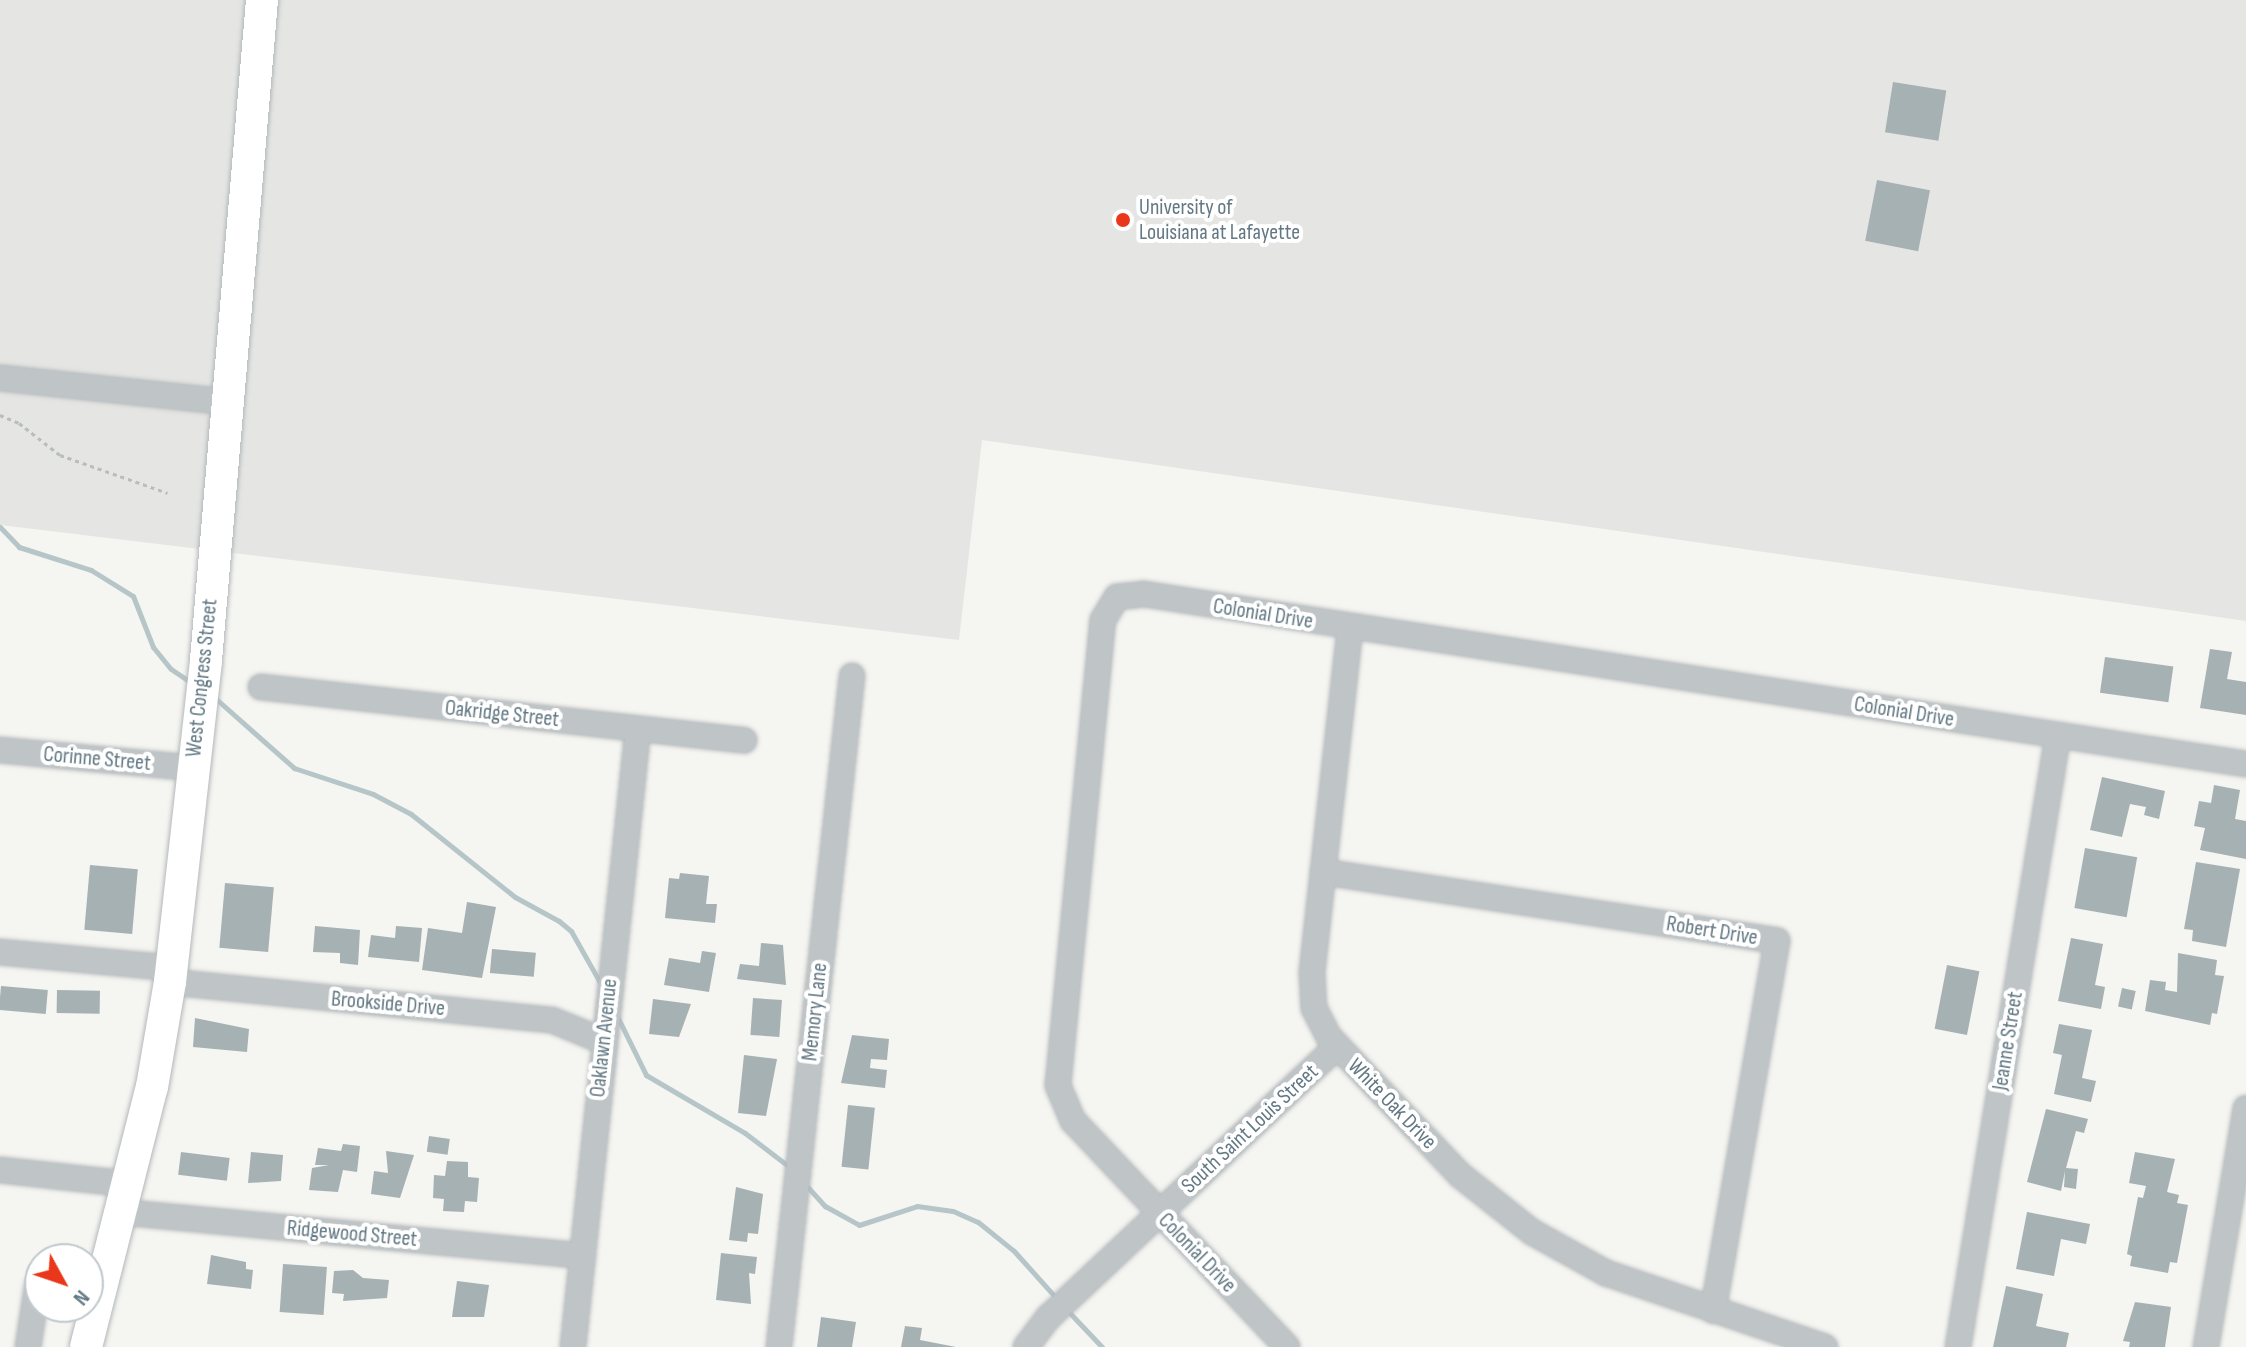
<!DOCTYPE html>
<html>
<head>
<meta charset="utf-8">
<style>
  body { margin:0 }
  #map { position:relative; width:2246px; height:1347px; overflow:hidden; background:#f5f5f1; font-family:"Sofia Sans Condensed",sans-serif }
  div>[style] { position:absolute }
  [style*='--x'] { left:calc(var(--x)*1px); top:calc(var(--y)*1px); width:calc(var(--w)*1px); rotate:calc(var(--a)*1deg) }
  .built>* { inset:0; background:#e5e6e4 }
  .stream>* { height:5px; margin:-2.5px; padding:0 2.5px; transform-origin:2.5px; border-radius:2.5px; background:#b6c5c8 }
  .building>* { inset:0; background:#a6b1b4; transform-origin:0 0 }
  .path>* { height:3px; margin-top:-1.5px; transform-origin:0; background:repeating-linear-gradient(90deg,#b9bdbf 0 4px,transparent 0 8px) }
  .roads { filter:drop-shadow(0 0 2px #b3b8bb) drop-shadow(0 0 2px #b3b8bb) }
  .minor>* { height:24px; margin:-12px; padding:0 12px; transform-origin:12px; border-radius:12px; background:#bfc5c7 }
  .major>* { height:32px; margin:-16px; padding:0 16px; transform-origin:16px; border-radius:16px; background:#fff }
  .dots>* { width:22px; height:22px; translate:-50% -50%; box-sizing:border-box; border:4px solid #fff; border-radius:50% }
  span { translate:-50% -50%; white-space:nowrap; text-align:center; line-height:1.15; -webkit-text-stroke:8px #fff; paint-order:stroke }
  .poi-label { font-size:22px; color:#627883 }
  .left { translate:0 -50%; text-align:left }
  .street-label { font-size:22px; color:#627883 }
  .north { position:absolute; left:24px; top:1243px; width:80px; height:80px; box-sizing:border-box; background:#fff; border:2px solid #c0c9cd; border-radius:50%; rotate:130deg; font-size:22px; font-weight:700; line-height:32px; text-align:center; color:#627883 }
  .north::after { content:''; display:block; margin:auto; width:28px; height:36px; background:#ea371c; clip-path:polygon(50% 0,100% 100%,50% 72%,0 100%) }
</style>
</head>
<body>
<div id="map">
  <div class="built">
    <i style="clip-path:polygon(0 0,2246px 0,2246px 621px,982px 440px,959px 640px,0 525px)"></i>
  </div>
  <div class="stream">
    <i style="--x:0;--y:527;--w:28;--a:46"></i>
    <i style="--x:19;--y:547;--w:76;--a:17.7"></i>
    <i style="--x:91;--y:570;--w:49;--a:31.8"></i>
    <i style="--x:133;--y:596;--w:55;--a:68.6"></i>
    <i style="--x:153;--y:647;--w:28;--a:51"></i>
    <i style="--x:171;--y:669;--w:27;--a:34"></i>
    <i style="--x:215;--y:698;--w:106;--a:41.5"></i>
    <i style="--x:294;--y:768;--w:83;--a:18.2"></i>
    <i style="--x:373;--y:794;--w:43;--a:27.8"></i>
    <i style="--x:411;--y:814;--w:133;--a:38.6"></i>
    <i style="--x:515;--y:897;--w:50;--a:28.6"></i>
    <i style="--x:559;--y:921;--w:16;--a:40"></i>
    <i style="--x:571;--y:931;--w:63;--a:60.6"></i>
    <i style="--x:617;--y:1016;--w:66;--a:63.8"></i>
    <i style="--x:646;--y:1075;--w:115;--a:30.4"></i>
    <i style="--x:745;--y:1133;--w:58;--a:37.3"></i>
    <i style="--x:805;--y:1184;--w:30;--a:48"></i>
    <i style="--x:825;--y:1206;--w:39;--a:29"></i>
    <i style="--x:859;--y:1225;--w:61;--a:-18.1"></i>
    <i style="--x:917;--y:1206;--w:36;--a:8"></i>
    <i style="--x:953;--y:1211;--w:27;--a:24"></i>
    <i style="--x:978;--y:1222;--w:46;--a:38.9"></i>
    <i style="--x:1014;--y:1251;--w:66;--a:48.1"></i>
    <i style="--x:1067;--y:1310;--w:51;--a:46.6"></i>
  </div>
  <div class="building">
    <i style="left:1893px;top:82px;width:54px;height:51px;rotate:9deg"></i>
    <i style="left:1877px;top:180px;width:54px;height:62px;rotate:11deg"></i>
    <i style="clip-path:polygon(2210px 649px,2232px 652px,2227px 679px,2246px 682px,2246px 715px,2200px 708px)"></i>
    <i style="left:2105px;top:657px;width:69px;height:36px;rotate:8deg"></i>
    <i style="clip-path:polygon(2102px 777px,2165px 791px,2159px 819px,2144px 815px,2146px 807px,2130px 804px,2122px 837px,2090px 830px)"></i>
    <i style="clip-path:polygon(2214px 785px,2240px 790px,2235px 819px,2246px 821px,2246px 859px,2200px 850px,2205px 828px,2194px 826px,2199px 801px,2211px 803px)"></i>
    <i style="left:2085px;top:848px;width:53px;height:61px;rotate:10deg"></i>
    <i style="clip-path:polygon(2196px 862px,2240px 869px,2226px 947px,2192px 941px,2193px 930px,2184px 929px)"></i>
    <i style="left:90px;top:865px;width:48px;height:65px;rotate:5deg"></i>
    <i style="clip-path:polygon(680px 873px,709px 876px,706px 904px,717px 904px,715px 923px,665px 918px,669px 878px,679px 879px)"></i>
    <i style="left:225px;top:883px;width:49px;height:65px;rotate:5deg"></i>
    <i style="clip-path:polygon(467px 902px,496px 907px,482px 978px,422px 970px,428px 928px,462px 933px)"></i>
    <i style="clip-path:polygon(315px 926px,360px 930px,358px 965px,340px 963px,340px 953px,313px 952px)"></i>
    <i style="clip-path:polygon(396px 926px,422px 928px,419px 962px,368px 957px,371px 935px,395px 938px)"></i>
    <i style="clip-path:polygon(2071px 938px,2103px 944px,2095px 985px,2105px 987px,2101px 1009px,2058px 1001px)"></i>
    <i style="clip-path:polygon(761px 943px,783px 945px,786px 985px,737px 979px,740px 964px,759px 966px)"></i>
    <i style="left:492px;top:949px;width:44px;height:24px;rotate:5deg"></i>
    <i style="clip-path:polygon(702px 951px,716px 953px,709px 992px,664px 985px,669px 958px,700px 963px)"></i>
    <i style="clip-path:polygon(2178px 953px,2217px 960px,2215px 975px,2224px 976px,2217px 1014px,2212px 1013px,2210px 1025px,2145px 1011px,2150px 980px,2166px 982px,2165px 990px,2177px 992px)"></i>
    <i style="left:1947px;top:965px;width:33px;height:65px;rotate:11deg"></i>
    <i style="left:1px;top:986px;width:47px;height:24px;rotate:5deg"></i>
    <i style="left:2122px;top:988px;width:14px;height:19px;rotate:12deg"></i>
    <i style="left:57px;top:990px;width:43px;height:23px;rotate:1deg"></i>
    <i style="left:753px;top:998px;width:29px;height:37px;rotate:4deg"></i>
    <i style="clip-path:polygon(653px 999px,691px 1004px,679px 1037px,649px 1034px)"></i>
    <i style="clip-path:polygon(195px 1018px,249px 1029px,247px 1052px,193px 1047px)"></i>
    <i style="clip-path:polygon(2059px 1024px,2092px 1030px,2082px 1078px,2096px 1081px,2091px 1102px,2054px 1094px,2062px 1055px,2053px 1053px)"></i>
    <i style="clip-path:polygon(852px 1035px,889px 1039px,887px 1060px,871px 1059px,870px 1068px,887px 1070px,885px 1088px,841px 1083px)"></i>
    <i style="clip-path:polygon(744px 1055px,777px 1059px,766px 1116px,738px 1113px)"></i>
    <i style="left:848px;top:1105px;width:27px;height:62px;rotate:6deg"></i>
    <i style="clip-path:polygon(2046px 1109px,2088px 1119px,2084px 1133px,2076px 1131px,2066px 1168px,2078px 1169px,2076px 1189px,2064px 1187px,2065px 1171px,2061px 1191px,2027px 1182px)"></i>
    <i style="left:429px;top:1136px;width:21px;height:16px;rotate:8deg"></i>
    <i style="clip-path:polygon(343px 1144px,360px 1146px,357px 1172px,343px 1170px,338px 1192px,309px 1190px,312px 1168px,329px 1165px,315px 1165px,318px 1148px,341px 1151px)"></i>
    <i style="clip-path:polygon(386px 1151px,414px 1155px,400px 1198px,371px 1194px,374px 1171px,388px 1173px)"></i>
    <i style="left:181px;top:1152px;width:49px;height:23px;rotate:7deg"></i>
    <i style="clip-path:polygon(251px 1152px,283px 1155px,281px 1181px,248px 1183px)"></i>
    <i style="clip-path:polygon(2135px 1152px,2175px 1159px,2167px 1192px,2179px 1195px,2177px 1203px,2188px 1205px,2177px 1263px,2170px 1262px,2168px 1273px,2130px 1266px,2132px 1256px,2127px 1254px,2138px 1197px,2143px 1198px,2146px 1186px,2129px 1183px)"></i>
    <i style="clip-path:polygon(447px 1161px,468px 1162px,468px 1177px,479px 1178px,477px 1202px,465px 1201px,464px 1212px,443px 1211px,444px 1199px,433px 1198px,434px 1175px,445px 1176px)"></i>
    <i style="clip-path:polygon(736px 1187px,763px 1194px,758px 1234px,748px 1233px,747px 1242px,729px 1240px)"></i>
    <i style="clip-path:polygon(2027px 1212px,2090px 1224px,2086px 1244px,2061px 1239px,2054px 1276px,2016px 1269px)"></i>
    <i style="clip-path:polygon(721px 1253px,757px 1257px,755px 1274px,749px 1273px,751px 1304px,716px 1300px)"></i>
    <i style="clip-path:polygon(211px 1255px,246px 1262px,246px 1269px,253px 1270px,251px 1289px,207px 1284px)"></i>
    <i style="left:283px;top:1264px;width:44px;height:48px;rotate:4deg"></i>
    <i style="clip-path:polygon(353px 1270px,363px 1278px,389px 1280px,387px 1298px,343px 1301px,344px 1294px,332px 1293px,334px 1271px)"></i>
    <i style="clip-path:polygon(457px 1281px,489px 1285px,484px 1317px,452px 1317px)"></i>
    <i style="clip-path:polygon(2006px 1286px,2043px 1294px,2036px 1326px,2069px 1333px,2066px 1347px,1993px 1347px)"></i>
    <i style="clip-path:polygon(2135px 1302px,2171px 1307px,2165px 1347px,2129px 1347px,2130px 1342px,2123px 1341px)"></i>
    <i style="clip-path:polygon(821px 1317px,856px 1322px,852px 1347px,817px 1347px)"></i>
    <i style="clip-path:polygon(905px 1326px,922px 1328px,920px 1340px,956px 1347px,901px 1347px)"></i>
  </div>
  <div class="path">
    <i style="--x:0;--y:415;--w:21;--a:23"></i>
    <i style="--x:19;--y:423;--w:52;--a:38"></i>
    <i style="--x:60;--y:455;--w:114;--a:19.4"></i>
  </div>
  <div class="roads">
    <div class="minor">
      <i style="--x:0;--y:378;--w:228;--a:6"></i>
      <i style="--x:1350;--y:628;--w:347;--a:96.3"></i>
      <i style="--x:1312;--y:973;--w:35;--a:87"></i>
      <i style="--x:1314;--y:1008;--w:33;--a:63"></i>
      <i style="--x:1329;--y:1037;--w:190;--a:46.5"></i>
      <i style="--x:1460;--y:1175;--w:92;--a:38.4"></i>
      <i style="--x:1532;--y:1232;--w:85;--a:29"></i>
      <i style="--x:1606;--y:1273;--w:231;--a:18.7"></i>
      <i style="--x:261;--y:687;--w:486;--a:6.3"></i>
      <i style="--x:0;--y:750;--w:194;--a:5.3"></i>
      <i style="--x:1323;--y:872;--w:459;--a:8.6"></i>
      <i style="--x:1777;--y:941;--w:375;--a:99.8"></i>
      <i style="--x:0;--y:952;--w:172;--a:5.3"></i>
      <i style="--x:170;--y:982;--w:384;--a:5.7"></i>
      <i style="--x:552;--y:1020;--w:55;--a:22.4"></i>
      <i style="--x:0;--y:1170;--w:129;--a:6.2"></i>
      <i style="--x:120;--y:1212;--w:465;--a:5.4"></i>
      <i style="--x:28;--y:1347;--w:60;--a:-81.3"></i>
      <i style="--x:573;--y:1347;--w:621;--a:-84"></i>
      <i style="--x:779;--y:1347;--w:675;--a:-83.79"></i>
      <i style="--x:1026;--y:1347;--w:38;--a:-53"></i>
      <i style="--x:1049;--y:1317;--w:395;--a:-43.2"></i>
      <i style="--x:1287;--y:1347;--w:311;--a:-133.4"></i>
      <i style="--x:1073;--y:1121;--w:39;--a:-113"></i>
      <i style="--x:1058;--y:1085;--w:467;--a:-84.5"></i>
      <i style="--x:1103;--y:620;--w:27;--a:-59"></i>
      <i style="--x:1117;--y:597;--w:27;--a:-6"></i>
      <i style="--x:1144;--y:594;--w:1115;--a:8.77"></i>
      <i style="--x:1958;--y:1347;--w:620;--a:-80.72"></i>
      <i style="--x:2206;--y:1347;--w:242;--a:-80.5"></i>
    </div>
    <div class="major">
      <i style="--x:86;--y:1347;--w:268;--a:-75.8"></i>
      <i style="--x:152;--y:1087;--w:107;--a:-80.3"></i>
      <i style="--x:170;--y:982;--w:324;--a:-83.6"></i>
      <i style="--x:206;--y:660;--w:662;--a:-85.15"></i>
    </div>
  </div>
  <div class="dots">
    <i style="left:1123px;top:220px;background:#ea371c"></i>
  </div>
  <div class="poi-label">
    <span class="left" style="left:1139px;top:220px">University of<br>Louisiana at Lafayette</span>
  </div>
  <div class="street-label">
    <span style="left:1263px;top:614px;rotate:9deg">Colonial Drive</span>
    <span style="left:202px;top:678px;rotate:-84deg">West Congress Street</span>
    <span style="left:1904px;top:712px;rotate:9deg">Colonial Drive</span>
    <span style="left:502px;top:714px;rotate:6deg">Oakridge Street</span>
    <span style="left:97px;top:759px;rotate:5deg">Corinne Street</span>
    <span style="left:1712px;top:931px;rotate:9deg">Robert Drive</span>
    <span style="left:388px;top:1004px;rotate:5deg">Brookside Drive</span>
    <span style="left:815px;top:1012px;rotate:-84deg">Memory Lane</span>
    <span style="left:604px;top:1038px;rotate:-84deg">Oaklawn Avenue</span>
    <span style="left:2008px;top:1041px;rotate:-81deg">Jeanne Street</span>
    <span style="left:1392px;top:1104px;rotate:46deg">White Oak Drive</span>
    <span style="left:1250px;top:1129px;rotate:-43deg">South Saint Louis Street</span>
    <span style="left:352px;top:1234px;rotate:5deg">Ridgewood Street</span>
    <span style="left:1197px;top:1253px;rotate:46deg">Colonial Drive</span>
  </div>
  <div class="north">N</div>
</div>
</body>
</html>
